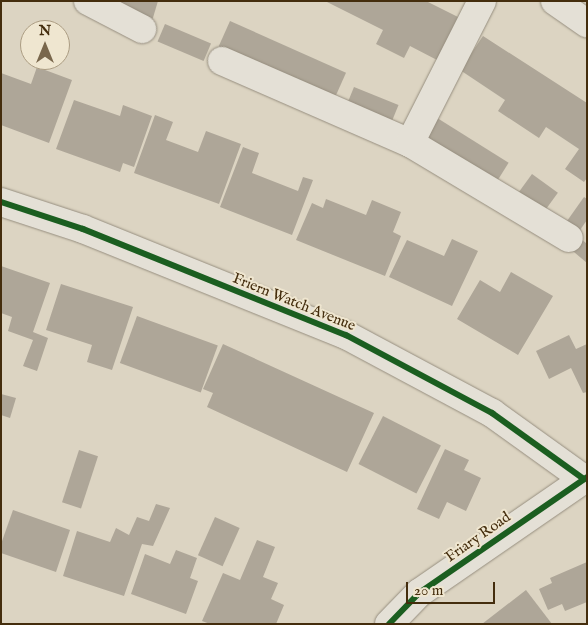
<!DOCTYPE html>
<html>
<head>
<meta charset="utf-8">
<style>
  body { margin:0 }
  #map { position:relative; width:588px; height:625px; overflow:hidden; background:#dcd4c2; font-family:"IM FELL English",serif }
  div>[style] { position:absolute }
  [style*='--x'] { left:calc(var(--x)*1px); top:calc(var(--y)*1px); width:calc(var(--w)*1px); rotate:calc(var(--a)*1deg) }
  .building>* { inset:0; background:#aea698; transform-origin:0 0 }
  .roads { filter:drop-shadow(0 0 1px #968e7f) drop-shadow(0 0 1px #968e7f) }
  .minor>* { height:28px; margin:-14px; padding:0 14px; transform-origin:14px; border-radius:14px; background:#e4e0d6 }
  .cycleway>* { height:6px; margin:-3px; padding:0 3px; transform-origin:3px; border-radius:3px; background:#1b5e20 }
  span { translate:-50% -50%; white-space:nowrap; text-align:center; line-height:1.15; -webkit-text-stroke:4px #efe6d0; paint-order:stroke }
  .street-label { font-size:15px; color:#442d0d }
  .frame { position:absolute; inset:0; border:2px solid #442d0d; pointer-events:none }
  .north { position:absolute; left:20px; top:20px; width:50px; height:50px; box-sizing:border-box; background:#efe6d0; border:1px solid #ab9c82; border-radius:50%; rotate:0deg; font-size:14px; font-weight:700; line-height:20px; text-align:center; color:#442d0d }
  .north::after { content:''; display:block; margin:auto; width:18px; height:22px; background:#79674c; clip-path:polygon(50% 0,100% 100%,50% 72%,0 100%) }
  .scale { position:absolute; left:406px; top:582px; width:89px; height:22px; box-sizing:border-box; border:2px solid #442d0d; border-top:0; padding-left:6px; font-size:15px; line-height:18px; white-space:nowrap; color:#442d0d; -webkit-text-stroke:4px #efe6d0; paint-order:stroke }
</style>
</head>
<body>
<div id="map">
  <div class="building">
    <i style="clip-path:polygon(116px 1px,158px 1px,152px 21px)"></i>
    <i style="clip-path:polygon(325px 1px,426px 1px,458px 17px,437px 60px,410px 46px,404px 58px,376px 44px,383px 30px)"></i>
    <i style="left:230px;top:21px;width:127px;height:28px;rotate:24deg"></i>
    <i style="left:165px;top:24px;width:50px;height:19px;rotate:23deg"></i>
    <i style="clip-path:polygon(483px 36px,587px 103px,587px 178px,584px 182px,565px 169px,579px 149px,546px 127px,539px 138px,498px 111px,505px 100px,460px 70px)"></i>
    <i style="clip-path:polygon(37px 67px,72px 80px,49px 143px,1px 125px,1px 73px,31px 84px)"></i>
    <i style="left:354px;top:87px;width:48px;height:19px;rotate:22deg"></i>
    <i style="clip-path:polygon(74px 100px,120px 116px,123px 105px,152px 116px,134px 167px,123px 163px,120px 172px,56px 149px)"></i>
    <i style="clip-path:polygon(155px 115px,173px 122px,166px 140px,198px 152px,206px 131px,241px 144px,219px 204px,134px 173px)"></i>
    <i style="left:434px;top:116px;width:88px;height:27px;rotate:32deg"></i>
    <i style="clip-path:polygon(243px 147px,259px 153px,252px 173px,298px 191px,303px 177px,313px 180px,292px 235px,220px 207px)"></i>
    <i style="left:532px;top:174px;width:32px;height:26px;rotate:36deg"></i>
    <i style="clip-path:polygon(584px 197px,587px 199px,587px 220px,580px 230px,567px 221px)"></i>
    <i style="clip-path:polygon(326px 199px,366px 215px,372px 200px,401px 212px,393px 232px,401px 236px,385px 276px,296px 240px,312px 203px,323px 208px)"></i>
    <i style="clip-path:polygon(578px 236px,587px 244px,587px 263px,568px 247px)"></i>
    <i style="clip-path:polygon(452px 239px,478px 251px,452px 306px,389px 277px,407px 240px,444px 256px)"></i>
    <i style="clip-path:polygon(1px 266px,50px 283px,33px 332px,48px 338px,37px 371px,23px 366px,33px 340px,8px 331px,12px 317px,1px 313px)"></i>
    <i style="clip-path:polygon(511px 272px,553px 296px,518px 355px,457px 319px,480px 280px,500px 292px)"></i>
    <i style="clip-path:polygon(61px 284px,133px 307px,112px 370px,87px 362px,92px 345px,46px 330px)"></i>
    <i style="left:137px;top:316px;width:86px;height:50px;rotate:20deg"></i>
    <i style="clip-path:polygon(569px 335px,576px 349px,587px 344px,587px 392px,583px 393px,571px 368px,549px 379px,536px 351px)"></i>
    <i style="clip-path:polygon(223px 344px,374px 413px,347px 472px,207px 407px,213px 393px,203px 389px)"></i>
    <i style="clip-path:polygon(1px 394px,16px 398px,10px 418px,1px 415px)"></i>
    <i style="left:383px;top:416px;width:65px;height:54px;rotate:27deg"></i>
    <i style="clip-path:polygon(445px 449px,469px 460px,464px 470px,481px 478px,466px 511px,447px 502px,439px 519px,417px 509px)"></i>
    <i style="left:79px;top:450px;width:20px;height:55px;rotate:18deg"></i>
    <i style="clip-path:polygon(156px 504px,170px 508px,153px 546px,142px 544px,124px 596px,63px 576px,77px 531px,110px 542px,116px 528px,129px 535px,137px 517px,149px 521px)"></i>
    <i style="clip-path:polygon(13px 510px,70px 530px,56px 572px,1px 553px,1px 544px)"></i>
    <i style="left:215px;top:517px;width:27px;height:42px;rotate:24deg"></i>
    <i style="clip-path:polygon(257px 540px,275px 547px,263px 577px,278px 583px,271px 599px,284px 605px,276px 624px,210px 624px,202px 621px,223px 573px,240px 580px)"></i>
    <i style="clip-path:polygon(176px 550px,197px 558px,190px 578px,198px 581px,186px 614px,131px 594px,145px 554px,170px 564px)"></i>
    <i style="clip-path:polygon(587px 562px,587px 602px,565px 611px,562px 604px,548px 610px,539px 589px,552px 583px,550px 578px)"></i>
    <i style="clip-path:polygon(526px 590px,552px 624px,482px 624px)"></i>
  </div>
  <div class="roads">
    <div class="minor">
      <i style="--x:88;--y:1;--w:61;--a:27.4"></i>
      <i style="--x:555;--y:1;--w:39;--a:35"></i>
      <i style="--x:222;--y:61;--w:205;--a:23.6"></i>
      <i style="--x:410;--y:143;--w:185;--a:30.9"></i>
      <i style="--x:410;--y:143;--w:159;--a:-63.1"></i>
      <i style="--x:1;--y:202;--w:86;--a:18.2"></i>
      <i style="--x:83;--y:229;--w:284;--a:22"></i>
      <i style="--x:346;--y:335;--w:166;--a:28.1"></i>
      <i style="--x:492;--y:413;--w:113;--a:35.7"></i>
      <i style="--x:389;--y:624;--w:43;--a:-45.9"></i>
      <i style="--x:419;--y:593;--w:204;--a:-34.6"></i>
    </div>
  </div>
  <div class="cycleway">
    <i style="--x:1;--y:202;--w:86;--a:18.2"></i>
    <i style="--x:83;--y:229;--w:284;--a:22"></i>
    <i style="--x:346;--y:335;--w:166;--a:28.1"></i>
    <i style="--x:492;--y:413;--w:113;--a:35.7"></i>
    <i style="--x:389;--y:624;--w:43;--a:-45.9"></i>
    <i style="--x:419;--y:593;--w:204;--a:-34.6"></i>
  </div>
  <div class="street-label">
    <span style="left:294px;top:302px;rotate:22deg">Friern Watch Avenue</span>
    <span style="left:478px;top:537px;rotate:-35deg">Friary Road</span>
  </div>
  <div class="frame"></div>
  <div class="north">N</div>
  <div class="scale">20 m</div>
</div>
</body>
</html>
